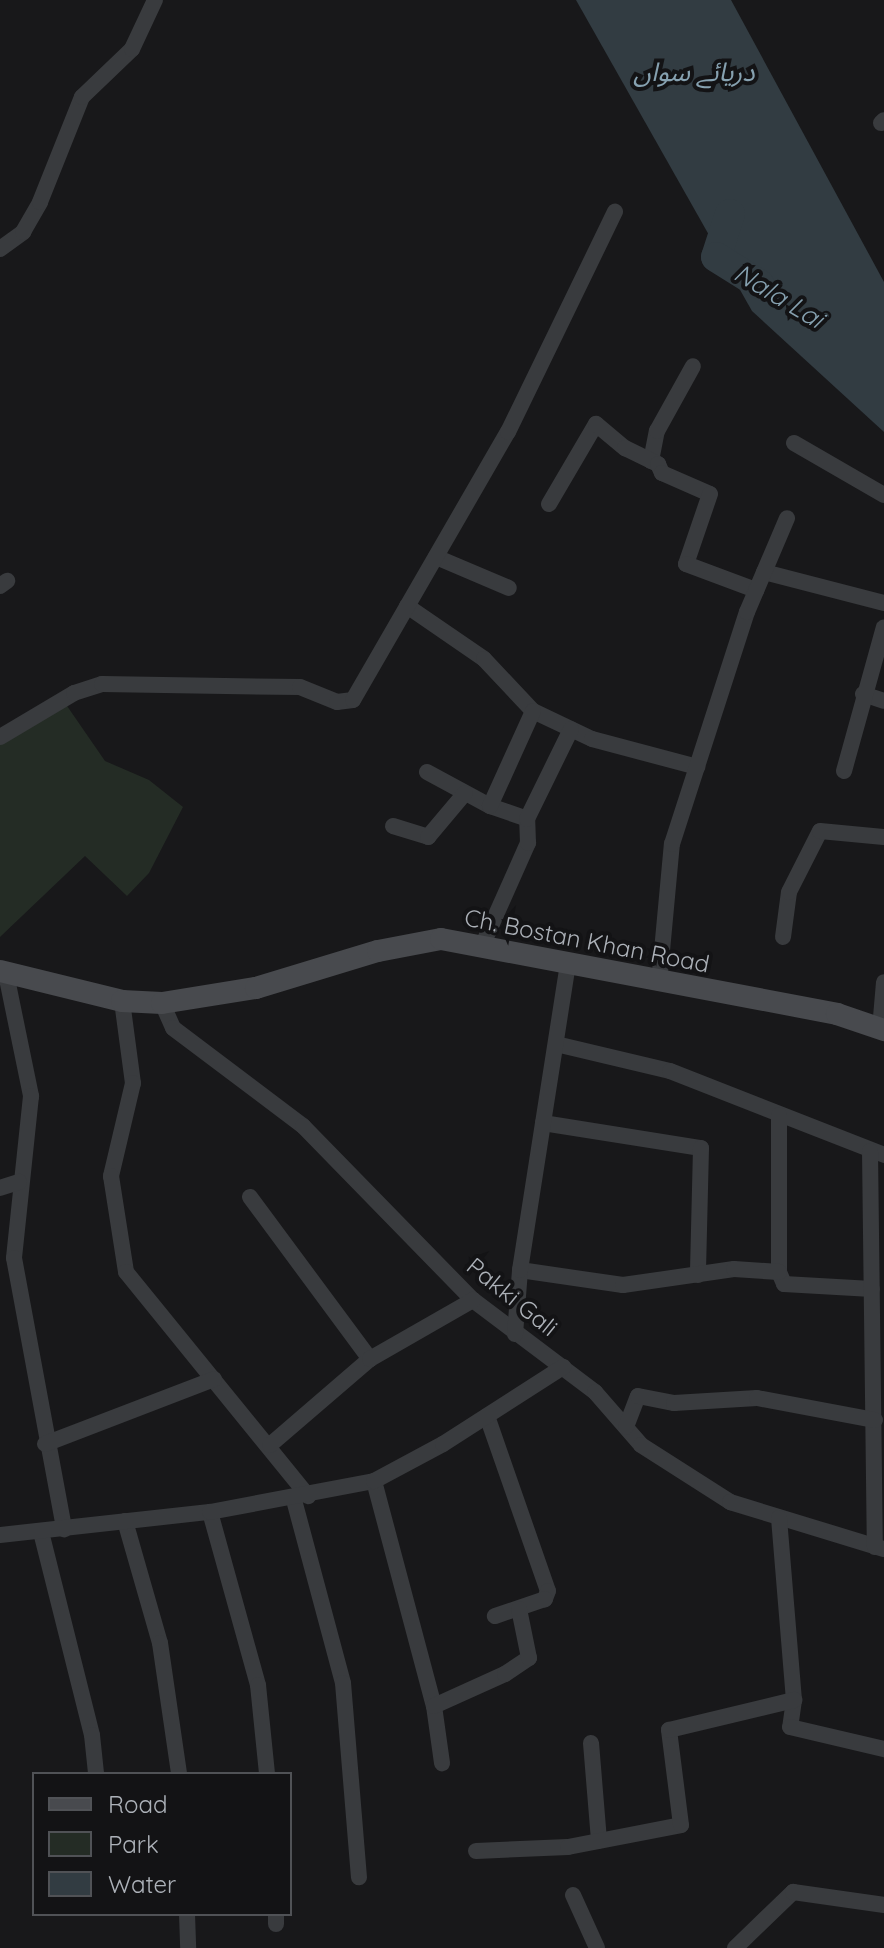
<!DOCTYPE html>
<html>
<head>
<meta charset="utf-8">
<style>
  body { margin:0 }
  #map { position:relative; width:884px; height:1948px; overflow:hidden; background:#18181a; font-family:Quicksand,"Noto Sans Arabic",sans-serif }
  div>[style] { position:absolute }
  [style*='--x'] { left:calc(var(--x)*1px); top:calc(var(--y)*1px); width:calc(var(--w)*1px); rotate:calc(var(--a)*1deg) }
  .green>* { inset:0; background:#242c25 }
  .water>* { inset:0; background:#323c42 }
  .river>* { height:30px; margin:-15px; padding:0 15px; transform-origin:15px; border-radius:15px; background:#323c42 }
  .street>* { height:16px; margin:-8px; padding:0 8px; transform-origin:8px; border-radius:8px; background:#393b3e }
  .secondary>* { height:22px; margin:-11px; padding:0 11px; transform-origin:11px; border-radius:11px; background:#484a4e }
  span { translate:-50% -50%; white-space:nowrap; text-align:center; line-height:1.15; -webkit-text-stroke:8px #131315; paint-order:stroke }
  .street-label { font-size:24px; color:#acb1b8 }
  .water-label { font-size:26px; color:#86a1b0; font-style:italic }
  .legend { position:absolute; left:32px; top:1772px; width:260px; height:144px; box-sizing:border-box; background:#131315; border:2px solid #505256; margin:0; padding:10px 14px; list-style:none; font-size:24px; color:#acb1b8 }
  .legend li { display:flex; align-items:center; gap:16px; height:40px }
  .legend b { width:40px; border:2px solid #505256 }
</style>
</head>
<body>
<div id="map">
  <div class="green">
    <i style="clip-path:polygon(65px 703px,105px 761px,149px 780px,183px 807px,149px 873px,127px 896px,85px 856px,0 937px,0 744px)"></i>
  </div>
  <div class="water">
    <i style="clip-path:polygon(576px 0,731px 0,884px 282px,884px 432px,752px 311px)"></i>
  </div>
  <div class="river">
    <i style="--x:730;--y:214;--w:45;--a:108"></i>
    <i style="--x:716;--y:257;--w:51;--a:32.1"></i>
  </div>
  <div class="street">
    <i style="--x:881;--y:123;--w:4;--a:-45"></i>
    <i style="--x:0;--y:249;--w:29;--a:-36"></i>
    <i style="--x:23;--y:232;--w:34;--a:-60"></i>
    <i style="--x:40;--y:202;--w:113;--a:-68.2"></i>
    <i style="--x:82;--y:97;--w:69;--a:-43.8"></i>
    <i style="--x:132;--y:49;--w:54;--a:-64.9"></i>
    <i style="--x:794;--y:443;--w:104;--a:30"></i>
    <i style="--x:651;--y:461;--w:31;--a:-79"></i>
    <i style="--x:657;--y:431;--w:74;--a:-61"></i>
    <i style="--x:549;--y:504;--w:93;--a:-59.6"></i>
    <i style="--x:596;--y:424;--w:38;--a:40"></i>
    <i style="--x:625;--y:448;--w:37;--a:26"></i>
    <i style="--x:658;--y:464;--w:10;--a:66"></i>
    <i style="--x:662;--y:473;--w:52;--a:23.6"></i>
    <i style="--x:710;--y:494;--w:74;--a:108.9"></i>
    <i style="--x:686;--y:564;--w:75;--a:20.4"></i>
    <i style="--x:436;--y:557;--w:79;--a:23"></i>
    <i style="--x:764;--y:572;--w:124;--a:14.5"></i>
    <i style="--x:0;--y:586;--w:9;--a:-36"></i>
    <i style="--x:407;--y:606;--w:93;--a:34.5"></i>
    <i style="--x:484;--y:659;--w:71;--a:46.7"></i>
    <i style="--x:533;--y:711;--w:65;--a:25.4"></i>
    <i style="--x:592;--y:739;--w:109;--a:14.9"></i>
    <i style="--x:863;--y:694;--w:22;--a:18"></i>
    <i style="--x:0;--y:737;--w:86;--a:-30.7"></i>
    <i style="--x:74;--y:693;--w:29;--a:-18"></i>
    <i style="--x:102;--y:684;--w:198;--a:0.9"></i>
    <i style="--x:300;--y:687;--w:40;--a:22"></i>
    <i style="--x:337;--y:702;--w:16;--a:-7"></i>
    <i style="--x:353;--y:700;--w:310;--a:-60"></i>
    <i style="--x:508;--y:432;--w:245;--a:-64.1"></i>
    <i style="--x:844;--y:771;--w:149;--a:-74.5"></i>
    <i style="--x:427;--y:772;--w:72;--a:28.4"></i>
    <i style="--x:490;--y:806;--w:39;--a:19"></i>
    <i style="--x:490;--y:806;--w:104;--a:-65.6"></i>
    <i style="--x:393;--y:826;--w:37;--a:17"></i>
    <i style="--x:428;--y:837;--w:57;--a:-49.9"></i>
    <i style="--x:783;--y:937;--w:45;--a:-82.4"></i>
    <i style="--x:789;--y:892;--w:68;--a:-63.1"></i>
    <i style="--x:820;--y:831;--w:64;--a:5.4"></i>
    <i style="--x:483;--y:944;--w:111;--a:-66"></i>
    <i style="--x:528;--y:843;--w:24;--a:-92"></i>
    <i style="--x:527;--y:819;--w:100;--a:-63.9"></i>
    <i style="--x:6;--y:974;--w:125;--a:78.4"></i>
    <i style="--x:31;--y:1096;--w:163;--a:96"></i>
    <i style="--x:14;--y:1258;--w:276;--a:79.5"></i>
    <i style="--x:659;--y:983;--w:140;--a:-84.7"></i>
    <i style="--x:672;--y:844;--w:244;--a:-72.1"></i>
    <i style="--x:747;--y:612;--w:102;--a:-66.9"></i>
    <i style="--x:122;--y:1001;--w:83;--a:82.4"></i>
    <i style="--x:133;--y:1083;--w:96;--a:103.3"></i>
    <i style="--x:111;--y:1176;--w:97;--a:81.1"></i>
    <i style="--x:126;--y:1272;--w:289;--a:50.9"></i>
    <i style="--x:162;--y:1003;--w:27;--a:66"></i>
    <i style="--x:173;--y:1028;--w:163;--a:37"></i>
    <i style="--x:303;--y:1126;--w:243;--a:45.7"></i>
    <i style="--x:473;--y:1300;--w:153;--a:37"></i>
    <i style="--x:595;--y:1392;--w:70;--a:49"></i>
    <i style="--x:641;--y:1445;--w:106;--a:32.6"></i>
    <i style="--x:730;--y:1502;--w:161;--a:17"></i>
    <i style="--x:880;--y:1029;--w:47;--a:-85.1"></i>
    <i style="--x:556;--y:1044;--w:117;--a:13.3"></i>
    <i style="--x:670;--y:1071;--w:230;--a:21.4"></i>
    <i style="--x:779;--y:1115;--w:157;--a:90"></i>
    <i style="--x:779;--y:1272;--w:13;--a:67"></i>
    <i style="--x:784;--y:1284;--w:88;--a:3.3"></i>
    <i style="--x:543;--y:1123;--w:160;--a:9"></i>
    <i style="--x:701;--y:1148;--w:127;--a:91.4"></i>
    <i style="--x:870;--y:1151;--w:396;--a:89.3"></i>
    <i style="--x:0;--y:1188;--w:20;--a:-18"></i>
    <i style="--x:250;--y:1197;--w:202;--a:53.5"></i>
    <i style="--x:520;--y:1270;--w:104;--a:8.3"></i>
    <i style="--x:623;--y:1285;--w:112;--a:-8.2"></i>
    <i style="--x:734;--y:1269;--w:45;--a:3.8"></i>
    <i style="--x:515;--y:1334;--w:64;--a:-85.5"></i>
    <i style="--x:520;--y:1270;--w:309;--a:-81.1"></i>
    <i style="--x:487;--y:1416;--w:185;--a:70.8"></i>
    <i style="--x:548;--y:1591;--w:9;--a:111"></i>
    <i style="--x:545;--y:1599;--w:53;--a:161.2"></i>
    <i style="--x:626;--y:1427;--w:33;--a:-69"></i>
    <i style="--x:638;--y:1396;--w:37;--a:11"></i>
    <i style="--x:674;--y:1403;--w:83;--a:-3.4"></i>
    <i style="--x:757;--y:1398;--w:120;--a:10.6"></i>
    <i style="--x:45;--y:1444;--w:181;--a:-21"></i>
    <i style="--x:270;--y:1445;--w:132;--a:-40.7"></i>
    <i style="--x:370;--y:1359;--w:119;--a:-29.8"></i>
    <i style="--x:374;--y:1481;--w:233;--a:75.1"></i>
    <i style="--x:434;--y:1706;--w:58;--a:82"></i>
    <i style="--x:294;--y:1500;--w:189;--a:75"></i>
    <i style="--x:343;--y:1683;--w:195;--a:85.3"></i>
    <i style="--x:210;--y:1512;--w:180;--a:74.5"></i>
    <i style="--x:258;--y:1685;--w:89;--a:84.2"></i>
    <i style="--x:779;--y:1518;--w:183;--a:85.3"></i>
    <i style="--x:794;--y:1700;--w:27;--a:98"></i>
    <i style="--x:790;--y:1727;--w:97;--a:13.2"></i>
    <i style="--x:125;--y:1521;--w:127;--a:74"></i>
    <i style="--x:160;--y:1643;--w:132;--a:81.7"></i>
    <i style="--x:41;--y:1532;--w:209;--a:75.9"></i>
    <i style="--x:92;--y:1735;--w:39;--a:84"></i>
    <i style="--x:0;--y:1535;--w:211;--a:-6.3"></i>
    <i style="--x:210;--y:1512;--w:167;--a:-10.7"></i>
    <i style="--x:374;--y:1481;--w:78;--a:-28.2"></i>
    <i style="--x:443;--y:1444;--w:143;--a:-32.7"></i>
    <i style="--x:434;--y:1706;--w:78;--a:-24.3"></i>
    <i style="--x:505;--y:1674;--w:29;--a:-34"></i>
    <i style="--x:529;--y:1658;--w:50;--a:-101.5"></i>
    <i style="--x:591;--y:1743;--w:98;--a:85.3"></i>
    <i style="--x:476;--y:1851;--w:92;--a:-2.5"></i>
    <i style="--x:568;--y:1847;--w:115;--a:-11"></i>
    <i style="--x:681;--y:1825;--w:96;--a:-97.2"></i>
    <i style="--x:669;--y:1730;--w:129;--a:-13.5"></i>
    <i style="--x:573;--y:1895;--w:58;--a:65.6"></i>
    <i style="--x:187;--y:1914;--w:34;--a:88"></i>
    <i style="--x:276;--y:1914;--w:10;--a:90"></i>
    <i style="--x:735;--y:1948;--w:81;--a:-44"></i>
    <i style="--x:793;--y:1892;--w:92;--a:8.1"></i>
  </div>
  <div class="secondary">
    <i style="--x:0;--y:971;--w:126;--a:13.8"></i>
    <i style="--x:122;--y:1001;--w:40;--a:2.9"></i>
    <i style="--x:162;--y:1003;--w:95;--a:-9.1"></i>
    <i style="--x:256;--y:988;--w:127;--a:-16.9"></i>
    <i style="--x:378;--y:951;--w:64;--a:-10.8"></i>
    <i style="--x:441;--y:939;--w:403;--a:10.7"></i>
    <i style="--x:837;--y:1014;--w:50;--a:18.8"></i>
  </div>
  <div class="street-label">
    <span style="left:587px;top:941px;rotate:11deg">Ch. Bostan Khan Road</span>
    <span style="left:512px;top:1297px;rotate:39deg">Pakki Gali</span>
  </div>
  <div class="water-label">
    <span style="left:694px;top:72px">دریائے سواں</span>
    <span style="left:779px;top:296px;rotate:31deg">Nala Lai</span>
  </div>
  <ul class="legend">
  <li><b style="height:10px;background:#484a4e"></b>Road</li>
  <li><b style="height:22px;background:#242c25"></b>Park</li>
  <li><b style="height:22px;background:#323c42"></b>Water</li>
  </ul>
</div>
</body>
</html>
